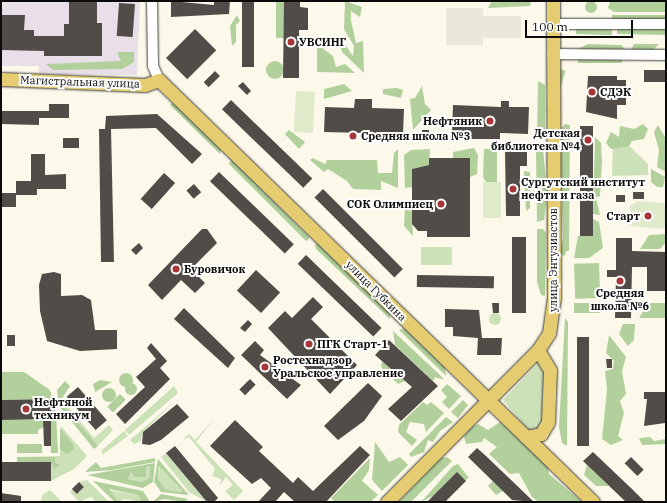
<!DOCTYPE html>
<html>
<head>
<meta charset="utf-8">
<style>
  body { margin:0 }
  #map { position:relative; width:667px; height:503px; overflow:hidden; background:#fcf9ea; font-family:"IBM Plex Serif",serif }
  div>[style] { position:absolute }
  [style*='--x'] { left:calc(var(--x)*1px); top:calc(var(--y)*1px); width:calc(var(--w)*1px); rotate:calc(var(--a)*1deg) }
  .industrial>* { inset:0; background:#e8dfe8 }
  .green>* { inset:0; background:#cde1b9; transform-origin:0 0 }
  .round { border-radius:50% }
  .forest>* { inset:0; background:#b1d09b; transform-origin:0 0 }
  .pitch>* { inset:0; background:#deeaca; transform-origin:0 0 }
  .plaza>* { inset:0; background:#eae7db }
  .building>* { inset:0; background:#514c48; transform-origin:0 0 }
  .roads { filter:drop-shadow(0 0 1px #3d3d3d) drop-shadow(0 0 1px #3d3d3d) }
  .minor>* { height:10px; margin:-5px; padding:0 5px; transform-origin:5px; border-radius:5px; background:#fff }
  .major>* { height:13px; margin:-6.5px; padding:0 6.5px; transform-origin:6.5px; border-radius:6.5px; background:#e5cc71 }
  .dots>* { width:11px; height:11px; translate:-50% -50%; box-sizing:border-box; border:2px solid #fff; border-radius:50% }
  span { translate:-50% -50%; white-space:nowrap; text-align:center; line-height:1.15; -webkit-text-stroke:4px #fff; paint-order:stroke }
  .poi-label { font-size:11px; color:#0a0a0a; font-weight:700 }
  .left { translate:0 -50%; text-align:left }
  .right { translate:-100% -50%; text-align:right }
  .street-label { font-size:11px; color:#0a0a0a }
  .frame { position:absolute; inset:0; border:2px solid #0a0a0a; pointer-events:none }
  .scale { position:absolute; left:525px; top:20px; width:108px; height:18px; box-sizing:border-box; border:2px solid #0a0a0a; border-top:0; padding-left:5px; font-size:12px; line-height:14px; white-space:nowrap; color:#0a0a0a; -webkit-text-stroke:3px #fff; paint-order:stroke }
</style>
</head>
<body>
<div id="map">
  <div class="industrial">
    <i style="clip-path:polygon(1px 1px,140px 1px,137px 75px,39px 74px,39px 66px,1px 66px)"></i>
  </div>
  <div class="green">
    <i style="clip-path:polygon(613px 141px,625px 142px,648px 164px,648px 175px,612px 176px)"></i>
    <i style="left:421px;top:247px;width:31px;height:18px"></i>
    <i class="round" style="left:489px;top:313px;width:12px;height:12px"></i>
    <i style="clip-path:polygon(538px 363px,544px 370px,544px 421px,538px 430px,528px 430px,503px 400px)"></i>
    <i style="clip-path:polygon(70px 386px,62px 399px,94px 438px,109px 425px,113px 430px,98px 446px,60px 401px)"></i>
    <i style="clip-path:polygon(174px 386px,178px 393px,129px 435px,125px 430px)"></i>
    <i style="clip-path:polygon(175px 401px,143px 432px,141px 441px,134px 444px,130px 440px)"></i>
    <i style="clip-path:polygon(214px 419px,196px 442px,243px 491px,234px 500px,225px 491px,233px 485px,226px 477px,220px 485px,221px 479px,212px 476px,215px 469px,189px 437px,183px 439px,189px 434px,195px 440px)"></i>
    <i style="clip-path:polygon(61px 426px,87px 456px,74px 469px,51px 481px,51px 462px,17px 462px,17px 457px,60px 456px)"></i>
    <i style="clip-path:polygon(124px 431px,128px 436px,102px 455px,102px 450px)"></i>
    <i style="clip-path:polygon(166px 453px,207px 502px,189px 492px,161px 457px)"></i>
    <i style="clip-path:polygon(160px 465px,182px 490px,181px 492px,166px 490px,158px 479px)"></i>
    <i style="clip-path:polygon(147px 466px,150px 466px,149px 478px,141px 482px,128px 479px,131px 472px,147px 474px)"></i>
    <i style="clip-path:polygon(87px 480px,109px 502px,96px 502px,91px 497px,79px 502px,70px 492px,72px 489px,77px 494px,84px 487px,79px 482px)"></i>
    <i style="clip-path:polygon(50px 490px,62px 502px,40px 502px,43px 494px)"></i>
    <i style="clip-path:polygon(108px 490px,138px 495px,142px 502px,125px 499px,118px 502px)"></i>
  </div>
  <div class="forest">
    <i style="clip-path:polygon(345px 1px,362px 7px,360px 17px,351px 11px,351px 20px,356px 43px,363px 41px,364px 73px,342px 52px,340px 44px,344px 43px,353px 56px,354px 46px,344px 29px)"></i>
    <i style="clip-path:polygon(492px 1px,531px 1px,530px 6px,488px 8px)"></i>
    <i class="round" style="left:585px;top:1px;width:12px;height:12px"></i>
    <i style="left:276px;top:2px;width:8px;height:36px"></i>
    <i style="clip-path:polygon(610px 2px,666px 2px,666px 12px,614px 12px,608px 8px)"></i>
    <i style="clip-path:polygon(237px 15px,240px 21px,236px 25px,236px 42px,232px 46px,230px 26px)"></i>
    <i style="left:612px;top:15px;width:54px;height:8px"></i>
    <i style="left:576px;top:28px;width:36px;height:6px;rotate:2deg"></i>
    <i style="clip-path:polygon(617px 28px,666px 28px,666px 35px,617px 34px)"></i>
    <i style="clip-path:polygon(317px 44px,333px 56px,336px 67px,345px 64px,355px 73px,317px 72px)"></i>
    <i style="clip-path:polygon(588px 44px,621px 45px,626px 50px,576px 50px)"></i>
    <i style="clip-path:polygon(634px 44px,659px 44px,653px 50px,631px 50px)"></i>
    <i style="clip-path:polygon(117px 52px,134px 52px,134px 62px,122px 69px,53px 70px,46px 64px,121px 61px)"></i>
    <i style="left:578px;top:59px;width:44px;height:4px"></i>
    <i class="round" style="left:266px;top:61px;width:18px;height:18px"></i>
    <i style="left:560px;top:69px;width:6px;height:45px;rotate:18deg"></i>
    <i style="clip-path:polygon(538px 81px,545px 85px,545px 134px,537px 139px)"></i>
    <i style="clip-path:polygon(344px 84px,352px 91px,324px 99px,324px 89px)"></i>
    <i style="clip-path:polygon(422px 86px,425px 104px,431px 110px,413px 130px,410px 99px,415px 98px)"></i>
    <i style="clip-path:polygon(397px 88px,403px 90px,401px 98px,383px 94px,383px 89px)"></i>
    <i style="clip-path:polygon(174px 102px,221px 150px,220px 154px,170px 105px)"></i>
    <i style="clip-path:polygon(565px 124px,570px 125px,569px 251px,566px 251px,565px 256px,560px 254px,563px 238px,560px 130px)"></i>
    <i style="clip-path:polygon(643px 124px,648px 129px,644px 139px,632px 141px,629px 146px,611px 149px,606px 143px,611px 132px,619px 137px,620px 126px,634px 129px)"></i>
    <i style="clip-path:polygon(658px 125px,666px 139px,666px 172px,657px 167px,659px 150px,654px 132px)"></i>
    <i style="clip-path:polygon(289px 130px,305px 142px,299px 149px,285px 134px)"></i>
    <i style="clip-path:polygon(595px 137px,601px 143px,602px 161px,600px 196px,596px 198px,600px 215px,593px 214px)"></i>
    <i style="clip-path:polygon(474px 148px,478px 155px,477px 174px,470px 177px,470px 158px,453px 158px,453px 152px)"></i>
    <i style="clip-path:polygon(543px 148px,547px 194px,544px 220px,537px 222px,536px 150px)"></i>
    <i style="clip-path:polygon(398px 149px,398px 188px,381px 181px,381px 190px,353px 189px,347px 181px,328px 169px,324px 172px,310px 160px,313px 158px,325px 164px,327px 160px,377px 160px,378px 173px,392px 173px,394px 153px)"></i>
    <i style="clip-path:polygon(430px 149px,429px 165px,412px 169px,412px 187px,405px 188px,404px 155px,411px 150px)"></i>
    <i style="clip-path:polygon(484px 149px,497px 149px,497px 182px,486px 182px,483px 177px)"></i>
    <i style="left:232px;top:160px;width:110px;height:5px;rotate:45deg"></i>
    <i style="clip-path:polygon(651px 169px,665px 177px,663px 187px,657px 187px,651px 182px)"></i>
    <i style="clip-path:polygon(524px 171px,530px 172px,530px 208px,526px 211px)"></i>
    <i style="clip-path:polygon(405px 209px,412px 211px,413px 236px,404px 226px)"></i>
    <i style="clip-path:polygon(591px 218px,599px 222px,603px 248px,589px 258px,574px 258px,578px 236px,591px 236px)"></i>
    <i style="clip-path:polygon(537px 229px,543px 229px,546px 233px,545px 296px,541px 295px,537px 282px)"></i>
    <i style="clip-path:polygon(666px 234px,666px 242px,660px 249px,640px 249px,649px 235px)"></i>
    <i style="clip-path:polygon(320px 243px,390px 313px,390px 319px,316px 249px,315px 244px)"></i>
    <i style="left:599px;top:263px;width:35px;height:25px;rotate:88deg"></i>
    <i style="left:574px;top:303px;width:26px;height:10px"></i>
    <i style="clip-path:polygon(648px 303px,666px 303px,666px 318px,639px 318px)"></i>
    <i style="clip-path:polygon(565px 318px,568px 322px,567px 446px,562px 443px,559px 427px)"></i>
    <i style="clip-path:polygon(623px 324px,635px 324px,634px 340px,628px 346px,619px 334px)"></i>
    <i style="clip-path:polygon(404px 328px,445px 367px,446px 376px,399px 330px)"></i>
    <i style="clip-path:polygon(393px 331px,441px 376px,444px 380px,435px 377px,433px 381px,395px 345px)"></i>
    <i style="clip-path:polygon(609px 335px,626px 357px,622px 371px,626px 394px,620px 401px,624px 413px,618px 436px,623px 440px,611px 445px,602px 439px,607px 389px,605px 371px,613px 369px,614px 361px,606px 353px)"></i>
    <i style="clip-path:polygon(383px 360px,405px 381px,398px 384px,384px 371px,381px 366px)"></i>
    <i style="clip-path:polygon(1px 372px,24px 372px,50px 390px,56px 412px,58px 453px,51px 453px,50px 424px,38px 430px,38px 434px,1px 434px,1px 420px,50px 399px,1px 400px)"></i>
    <i class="round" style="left:119px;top:373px;width:14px;height:14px"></i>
    <i style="clip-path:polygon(100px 380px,112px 382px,95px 392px,93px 384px)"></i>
    <i style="clip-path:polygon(65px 381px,70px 386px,60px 401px,98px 446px,94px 449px,59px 406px,57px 390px)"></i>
    <i class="round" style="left:125px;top:383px;width:12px;height:12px"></i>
    <i style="clip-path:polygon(447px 384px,461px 396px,449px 409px,442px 402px,447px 397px,441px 390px)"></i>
    <i class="round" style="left:102px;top:388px;width:14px;height:14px"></i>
    <i style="left:120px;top:394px;width:8px;height:18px;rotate:45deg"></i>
    <i style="clip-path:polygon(463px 400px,468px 405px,458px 418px,451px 412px)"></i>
    <i style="clip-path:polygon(423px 402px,427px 405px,431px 402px,444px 413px,426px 432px,424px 424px,410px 422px,406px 432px,417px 440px,412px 446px,398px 432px,399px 425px)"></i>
    <i style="clip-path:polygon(446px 417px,453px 422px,440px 431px,433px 442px,428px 440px,424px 452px,411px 457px,409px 454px)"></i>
    <i style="clip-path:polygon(500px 422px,548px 467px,549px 474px,582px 502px,539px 502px,532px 497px,519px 473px,510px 474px,489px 454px,497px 447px,484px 438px,482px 442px,466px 444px,464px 436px,471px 428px,478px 424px,488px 430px)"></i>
    <i style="clip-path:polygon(60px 428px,73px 444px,74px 449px,68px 454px,60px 450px)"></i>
    <i style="clip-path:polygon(650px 437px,654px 441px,666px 439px,666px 444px,642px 445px,639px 438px)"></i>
    <i style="clip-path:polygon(375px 442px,389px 462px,400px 457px,408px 465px,382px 491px,372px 480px)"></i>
    <i style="left:17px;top:444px;width:25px;height:9px"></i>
    <i style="clip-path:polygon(17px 457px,55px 457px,55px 463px,60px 465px,54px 469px,51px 462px,17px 462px)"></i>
    <i style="clip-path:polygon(447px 457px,452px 461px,411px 502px,399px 502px,441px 458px)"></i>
    <i style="clip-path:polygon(155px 458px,155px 462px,112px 470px,85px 472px,96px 462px,101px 468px)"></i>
    <i style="clip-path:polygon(370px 458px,369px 470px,362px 481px,378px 495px,370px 502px,335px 502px,331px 498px)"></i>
    <i style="clip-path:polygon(evenodd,158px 459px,188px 494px,188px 495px,161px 492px,154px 482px,158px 459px,159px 466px,182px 490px,181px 492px,166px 490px,158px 479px,159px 466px)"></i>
    <i style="clip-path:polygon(evenodd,155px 463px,153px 482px,143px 488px,87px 475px,155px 463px,147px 466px,150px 466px,149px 478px,141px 482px,128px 479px,131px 472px,135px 477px,146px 477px,147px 466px)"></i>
    <i style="clip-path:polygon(458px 464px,469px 478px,421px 502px,453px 466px)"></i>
    <i style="clip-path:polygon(587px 465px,609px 486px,596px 486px,584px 475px)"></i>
    <i style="clip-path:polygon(93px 481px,143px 491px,150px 502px,142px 502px,138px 495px,109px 489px,118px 502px,115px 502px)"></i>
    <i style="clip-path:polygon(493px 481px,503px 491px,496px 495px,488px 486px)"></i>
    <i style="clip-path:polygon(161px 494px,188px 499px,185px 502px,164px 499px,153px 502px)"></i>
  </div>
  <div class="pitch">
    <i style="left:296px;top:91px;width:19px;height:41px;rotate:3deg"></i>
    <i style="left:483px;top:182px;width:18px;height:36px"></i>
    <i style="clip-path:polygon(637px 201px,666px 203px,666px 229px,631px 226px,630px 206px)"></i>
  </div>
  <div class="plaza">
    <i style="clip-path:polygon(446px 8px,483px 8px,483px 16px,521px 16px,521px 38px,483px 38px,483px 45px,446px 45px)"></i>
  </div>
  <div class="building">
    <i style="clip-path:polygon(69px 1px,97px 1px,97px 23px,102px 23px,102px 56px,44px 56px,44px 51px,1px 50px,1px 15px,25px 15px,24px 30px,34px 30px,34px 36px,64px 36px,64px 24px,69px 24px)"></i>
    <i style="clip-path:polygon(171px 1px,214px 5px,214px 1px,230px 1px,229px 14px,171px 17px)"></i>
    <i style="left:242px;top:1px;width:12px;height:66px"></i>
    <i style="clip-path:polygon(284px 1px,300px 1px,300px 7px,308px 8px,308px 30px,299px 30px,299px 78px,283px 78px)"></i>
    <i style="left:119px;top:3px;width:16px;height:33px;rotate:4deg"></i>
    <i style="left:195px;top:29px;width:30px;height:41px;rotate:45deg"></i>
    <i style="left:644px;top:70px;width:22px;height:12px"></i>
    <i style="left:215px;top:71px;width:7px;height:16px;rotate:45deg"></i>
    <i style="clip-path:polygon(588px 76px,617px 76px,617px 80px,626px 80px,626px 105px,617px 105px,617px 119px,586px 112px)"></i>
    <i style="clip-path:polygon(243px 82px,251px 91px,247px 95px,238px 86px)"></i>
    <i style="clip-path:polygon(355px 99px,372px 99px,372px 108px,404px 109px,403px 134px,324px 132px,325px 107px,354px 108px)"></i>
    <i style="left:231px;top:100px;width:113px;height:13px;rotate:44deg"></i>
    <i style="clip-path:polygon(501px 101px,509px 101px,509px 107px,529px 107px,528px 134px,500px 133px,500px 139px,471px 139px,471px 133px,452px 133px,453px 105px,501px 107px)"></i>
    <i style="clip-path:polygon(49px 104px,69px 104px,69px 118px,39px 118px,39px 125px,1px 124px,1px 111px,49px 111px)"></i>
    <i style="clip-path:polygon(157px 114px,202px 154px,192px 164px,156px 128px,111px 129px,114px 262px,101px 262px,99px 129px,105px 129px,106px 116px)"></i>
    <i style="left:580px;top:126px;width:13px;height:110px"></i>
    <i style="clip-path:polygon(422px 130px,429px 130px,429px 141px,423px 142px)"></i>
    <i style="left:63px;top:138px;width:16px;height:10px"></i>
    <i style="clip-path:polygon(505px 149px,527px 149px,527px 166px,520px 166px,520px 216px,506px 216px)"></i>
    <i style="clip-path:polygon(31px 154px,45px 154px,45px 175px,66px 174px,66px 189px,37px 189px,37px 195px,16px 195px,16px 207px,1px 207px,1px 193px,16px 193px,16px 181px,31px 181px)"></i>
    <i style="clip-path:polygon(429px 158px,470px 158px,470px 237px,427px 237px,427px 231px,418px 231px,412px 224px,412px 169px,429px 165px)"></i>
    <i style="left:219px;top:172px;width:104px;height:13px;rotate:44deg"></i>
    <i style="left:164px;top:173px;width:15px;height:35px;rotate:42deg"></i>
    <i style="left:194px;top:184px;width:11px;height:10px;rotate:49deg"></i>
    <i style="left:323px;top:189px;width:113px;height:12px;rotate:45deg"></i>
    <i style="left:633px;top:192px;width:11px;height:7px"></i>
    <i style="left:616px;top:195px;width:9px;height:7px"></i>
    <i style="clip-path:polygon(202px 229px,207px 229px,217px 243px,191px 269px,205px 283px,195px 293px,181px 280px,162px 300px,148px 285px)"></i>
    <i style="left:512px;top:237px;width:14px;height:76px"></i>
    <i style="clip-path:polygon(616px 238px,632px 238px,632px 251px,666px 252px,666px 291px,647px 291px,647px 267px,632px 267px,631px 318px,615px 318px,616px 277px,607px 277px,607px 270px,616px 270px)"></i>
    <i style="clip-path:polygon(139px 243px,143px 248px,136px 255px,131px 250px)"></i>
    <i style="left:306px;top:255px;width:105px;height:12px;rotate:44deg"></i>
    <i style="left:256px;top:270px;width:33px;height:28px;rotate:43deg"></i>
    <i style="clip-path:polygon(54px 272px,61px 274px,61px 296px,82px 295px,91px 300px,95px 330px,117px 330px,117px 349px,80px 351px,47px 341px,40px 311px,39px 285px,42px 274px)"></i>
    <i style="left:417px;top:275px;width:77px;height:12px;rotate:1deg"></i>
    <i style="clip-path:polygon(313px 297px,323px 307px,311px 319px,357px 365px,330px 394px,268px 328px,285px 311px,292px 318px)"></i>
    <i style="clip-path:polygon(492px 303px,499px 303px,499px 313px,493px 313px)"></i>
    <i style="clip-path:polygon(184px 308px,235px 358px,228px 368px,174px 319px)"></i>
    <i style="clip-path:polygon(445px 309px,479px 310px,482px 338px,502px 338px,501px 355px,477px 355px,478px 338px,453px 336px,453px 327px,445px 327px)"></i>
    <i style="clip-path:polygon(248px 320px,252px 324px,245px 332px,240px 328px)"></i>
    <i style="left:15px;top:335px;width:11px;height:8px;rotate:90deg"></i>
    <i style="left:577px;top:337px;width:12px;height:109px"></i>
    <i style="clip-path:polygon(389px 340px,438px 386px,401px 421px,388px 409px,412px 387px,375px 355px)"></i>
    <i style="clip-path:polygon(255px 341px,264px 350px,260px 355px,301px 385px,287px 399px,241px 355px)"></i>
    <i style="clip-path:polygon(151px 343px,167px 361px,160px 368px,170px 379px,125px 424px,116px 414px,145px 387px,136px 377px,156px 359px,147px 348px)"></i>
    <i style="clip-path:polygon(606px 359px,612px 359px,612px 368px,607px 368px)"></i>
    <i style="left:250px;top:379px;width:8px;height:15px;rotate:45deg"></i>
    <i style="clip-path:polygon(368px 383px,382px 396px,364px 421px,338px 440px,324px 426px)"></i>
    <i style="left:78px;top:387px;width:44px;height:15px;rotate:49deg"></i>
    <i style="clip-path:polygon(644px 392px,666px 392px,665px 423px,644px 426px,647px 399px,644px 399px)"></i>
    <i style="clip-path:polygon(51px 399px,51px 446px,44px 446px,43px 419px,1px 420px,1px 400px)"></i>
    <i style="clip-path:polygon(177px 404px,189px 417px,161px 440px,150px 445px,142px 444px,143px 432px)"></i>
    <i style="clip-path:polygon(235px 420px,263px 447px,259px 451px,293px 483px,298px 477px,313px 491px,360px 446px,370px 455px,326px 502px,295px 502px,284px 492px,275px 502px,258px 502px,271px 488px,261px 478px,252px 484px,210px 446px)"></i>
    <i style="clip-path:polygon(175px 446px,218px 498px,214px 502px,207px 502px,166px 453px)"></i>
    <i style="clip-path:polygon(477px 448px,486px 456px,534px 502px,512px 500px,468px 457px)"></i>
    <i style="clip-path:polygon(593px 452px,632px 489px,645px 502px,626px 502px,583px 461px)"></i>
    <i style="left:631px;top:457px;width:18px;height:9px;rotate:45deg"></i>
    <i style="left:51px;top:462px;width:19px;height:50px;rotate:90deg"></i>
    <i style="clip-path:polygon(457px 472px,466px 481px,445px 502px,427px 502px)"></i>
    <i style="left:79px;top:482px;width:7px;height:10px;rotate:45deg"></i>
    <i style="clip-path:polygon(1px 493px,21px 496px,21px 502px,1px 502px)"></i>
  </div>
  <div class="roads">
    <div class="minor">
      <i style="--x:152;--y:1;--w:65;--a:89.1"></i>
      <i style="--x:153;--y:66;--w:15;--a:67"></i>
      <i style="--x:553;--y:24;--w:113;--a:0"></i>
      <i style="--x:552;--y:54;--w:114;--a:0.5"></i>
    </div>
    <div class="major">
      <i style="--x:1;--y:79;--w:144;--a:2.4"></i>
      <i style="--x:145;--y:85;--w:15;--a:-20"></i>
      <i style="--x:159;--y:80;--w:605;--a:44.2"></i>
      <i style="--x:526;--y:437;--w:15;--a:-11"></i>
      <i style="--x:541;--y:434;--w:14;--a:-60"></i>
      <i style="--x:548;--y:422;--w:52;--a:-87.8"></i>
      <i style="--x:550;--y:370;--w:23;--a:-121"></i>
      <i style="--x:387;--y:502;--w:214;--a:-45.2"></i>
      <i style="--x:538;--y:350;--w:20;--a:-57"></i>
      <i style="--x:549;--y:333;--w:35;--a:-82"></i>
      <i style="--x:554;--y:298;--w:297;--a:-90.2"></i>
    </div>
  </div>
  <div class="dots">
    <i style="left:291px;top:42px;background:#a63638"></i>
    <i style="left:592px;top:92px;background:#a63638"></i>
    <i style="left:490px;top:121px;background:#a63638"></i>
    <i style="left:353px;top:136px;background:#a63638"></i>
    <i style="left:588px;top:140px;background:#a63638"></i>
    <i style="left:513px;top:189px;background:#a63638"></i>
    <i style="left:441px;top:204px;background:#a63638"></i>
    <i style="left:648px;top:216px;background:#a63638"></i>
    <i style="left:176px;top:269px;background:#a63638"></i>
    <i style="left:620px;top:281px;background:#a63638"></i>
    <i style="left:309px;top:344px;background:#a63638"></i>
    <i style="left:265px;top:367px;background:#a63638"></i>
    <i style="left:26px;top:409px;background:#a63638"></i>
  </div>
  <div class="poi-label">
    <span class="left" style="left:299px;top:42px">УВСИНГ</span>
    <span class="left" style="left:600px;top:92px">СДЭК</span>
    <span class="right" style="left:482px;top:121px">Нефтяник</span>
    <span class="right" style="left:580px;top:140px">Детская<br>библиотека №4</span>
    <span class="left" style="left:361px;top:136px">Средняя школа №3</span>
    <span class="left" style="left:521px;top:189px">Сургутский институт<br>нефти и газа</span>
    <span class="right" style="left:433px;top:204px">СОК Олимпиец</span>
    <span class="right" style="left:640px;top:216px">Старт</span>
    <span class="left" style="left:184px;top:269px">Буровичок</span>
    <span style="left:620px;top:300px">Средняя<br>школа №6</span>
    <span class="left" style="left:317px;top:344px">ПГК Старт-1</span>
    <span class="left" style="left:273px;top:367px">Ростехнадзор<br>Уральское управление</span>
    <span class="left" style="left:34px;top:409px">Нефтяной<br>техникум</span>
  </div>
  <div class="street-label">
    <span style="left:80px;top:82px;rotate:2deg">Магистральная улица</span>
    <span style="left:553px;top:260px;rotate:-90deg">улица Энтузиастов</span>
    <span style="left:376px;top:291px;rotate:45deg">улица Губкина</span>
  </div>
  <div class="frame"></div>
  <div class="scale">100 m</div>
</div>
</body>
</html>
